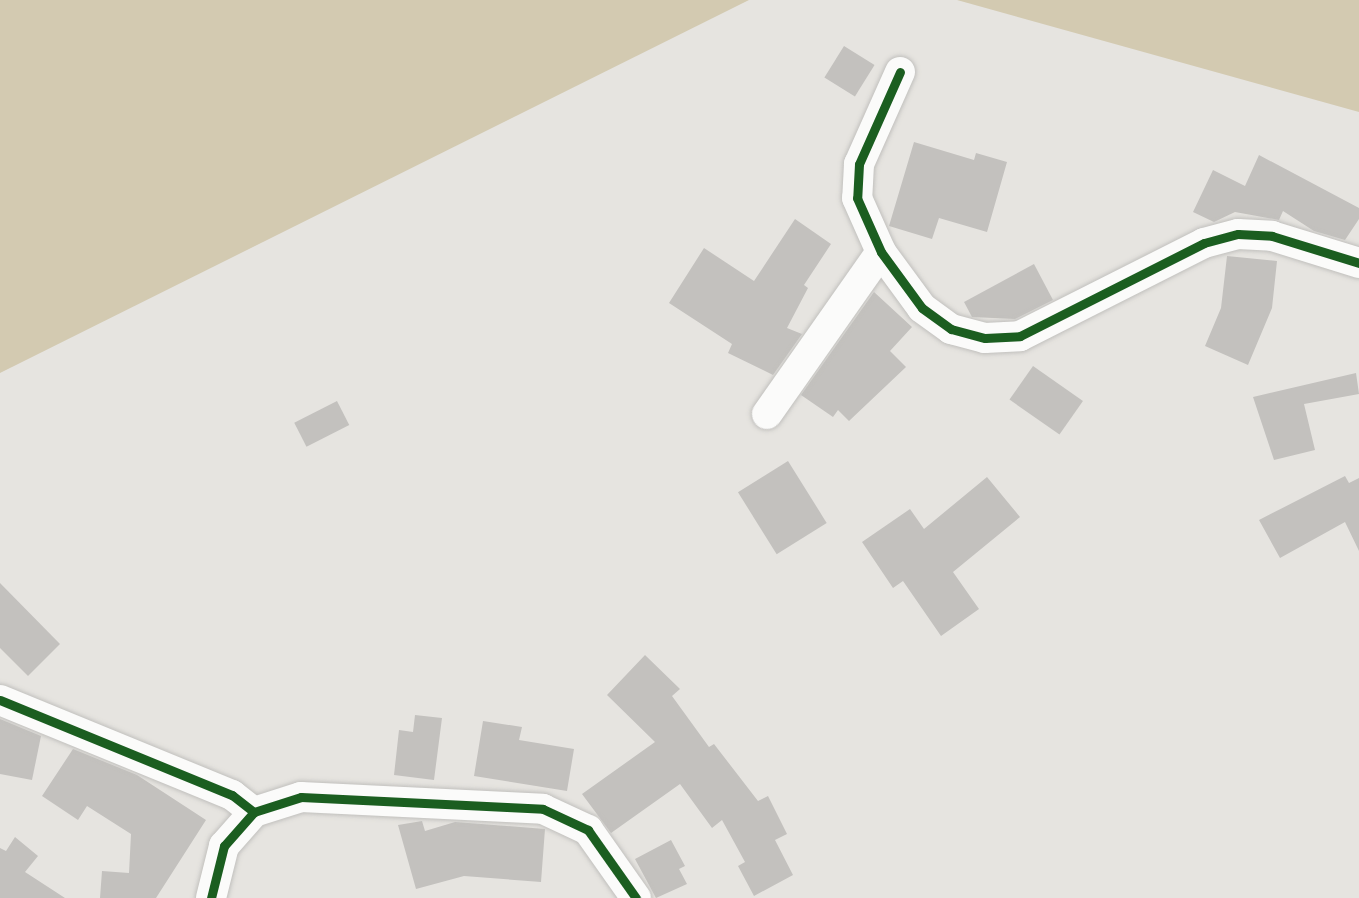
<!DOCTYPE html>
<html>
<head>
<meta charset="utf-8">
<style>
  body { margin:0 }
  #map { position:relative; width:1359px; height:898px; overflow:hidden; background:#e6e4e0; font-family:"DejaVu Sans",sans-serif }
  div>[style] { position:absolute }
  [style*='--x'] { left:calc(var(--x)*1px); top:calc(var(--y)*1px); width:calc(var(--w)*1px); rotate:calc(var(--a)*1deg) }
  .green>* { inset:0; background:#d3cab1 }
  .building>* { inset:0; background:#c3c1be; transform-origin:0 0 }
  .roads { filter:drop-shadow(0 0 2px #c1c0bd) drop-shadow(0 0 2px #c1c0bd) }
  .minor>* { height:30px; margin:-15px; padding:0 15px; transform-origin:15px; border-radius:15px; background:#fbfbfa }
  .cycleway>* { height:9px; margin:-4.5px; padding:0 4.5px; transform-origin:4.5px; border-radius:4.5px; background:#1b5e20 }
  span { translate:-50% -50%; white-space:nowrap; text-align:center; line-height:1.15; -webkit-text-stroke:7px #f5f2eb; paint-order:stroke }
</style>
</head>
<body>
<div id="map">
  <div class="green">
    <i style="clip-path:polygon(0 0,749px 0,0 373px)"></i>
    <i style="clip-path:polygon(957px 0,1359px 0,1359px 112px)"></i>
  </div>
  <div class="building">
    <i style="left:844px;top:46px;width:36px;height:37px;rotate:32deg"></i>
    <i style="clip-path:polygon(914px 142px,974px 160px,976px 153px,1007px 162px,987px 232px,939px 218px,932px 239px,889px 226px)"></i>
    <i style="clip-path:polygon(1259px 155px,1359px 208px,1359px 219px,1345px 240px,1314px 231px,1283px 211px,1279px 220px,1235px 212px,1214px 222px,1193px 212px,1213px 170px,1245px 186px)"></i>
    <i style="clip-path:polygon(795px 219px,831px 244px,804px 285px,808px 288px,787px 328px,802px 334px,773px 375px,728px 353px,732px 344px,669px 303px,704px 248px,754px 281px)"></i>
    <i style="clip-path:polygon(1227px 256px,1277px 261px,1272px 308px,1248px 365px,1205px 346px,1221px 308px)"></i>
    <i style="clip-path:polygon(1034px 264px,1053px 300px,1015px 319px,972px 317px,964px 302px)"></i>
    <i style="clip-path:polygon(874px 292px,912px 327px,890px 351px,906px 367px,849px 421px,838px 410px,833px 417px,801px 395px)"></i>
    <i style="left:1033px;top:366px;width:61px;height:41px;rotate:35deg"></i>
    <i style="clip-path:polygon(1356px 373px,1359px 394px,1304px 404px,1315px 450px,1274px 460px,1253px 397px)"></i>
    <i style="left:337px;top:401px;width:27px;height:48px;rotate:63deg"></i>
    <i style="left:788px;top:461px;width:73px;height:59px;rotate:58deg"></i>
    <i style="clip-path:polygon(1345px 476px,1349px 483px,1359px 478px,1359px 551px,1345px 522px,1280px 558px,1259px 520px)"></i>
    <i style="clip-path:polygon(987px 477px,1020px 517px,953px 572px,979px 609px,941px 636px,903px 581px,893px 588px,862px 542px,910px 509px,924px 529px)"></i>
    <i style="clip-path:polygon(0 583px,60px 644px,28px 676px,0 648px)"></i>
    <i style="clip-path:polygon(645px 655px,680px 689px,672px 696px,709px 747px,714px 744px,758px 801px,768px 796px,787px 834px,775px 840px,793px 875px,754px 896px,738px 866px,745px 862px,722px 820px,712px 828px,680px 784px,611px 833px,582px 794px,655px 742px,607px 695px)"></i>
    <i style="clip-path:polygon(415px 715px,442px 718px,434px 780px,394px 775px,399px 730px,413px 732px)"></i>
    <i style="clip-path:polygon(0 719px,41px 736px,32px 780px,0 774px)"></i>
    <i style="clip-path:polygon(483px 721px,522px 727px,519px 740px,574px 749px,567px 791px,474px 776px)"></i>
    <i style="clip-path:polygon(73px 749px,137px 775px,206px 820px,156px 898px,100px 898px,102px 871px,129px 873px,131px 834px,87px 806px,78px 820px,42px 796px)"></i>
    <i style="clip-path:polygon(422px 821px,425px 831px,455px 822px,545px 829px,541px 882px,464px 876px,416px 889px,398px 825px)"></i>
    <i style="clip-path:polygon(15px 837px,38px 856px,25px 872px,65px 898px,0 898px,0 848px,6px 851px)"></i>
    <i style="clip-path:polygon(671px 840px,685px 866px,679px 869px,687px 884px,656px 898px,635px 859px)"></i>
  </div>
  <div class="roads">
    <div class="minor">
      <i style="--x:900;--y:72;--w:101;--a:114"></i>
      <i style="--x:859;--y:164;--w:34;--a:93"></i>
      <i style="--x:857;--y:198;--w:59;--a:66"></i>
      <i style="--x:881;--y:252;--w:69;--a:53.8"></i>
      <i style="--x:922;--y:308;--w:36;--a:36"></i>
      <i style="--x:951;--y:329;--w:35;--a:15"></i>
      <i style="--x:985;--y:338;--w:35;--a:-3"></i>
      <i style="--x:1020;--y:336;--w:206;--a:-26.8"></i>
      <i style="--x:1204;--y:243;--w:35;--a:-15"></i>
      <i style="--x:1238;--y:234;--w:34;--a:3"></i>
      <i style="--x:1272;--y:236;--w:91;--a:17.2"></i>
      <i style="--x:767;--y:414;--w:198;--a:-54.9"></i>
      <i style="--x:0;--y:700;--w:251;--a:22.3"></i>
      <i style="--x:232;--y:795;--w:28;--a:38"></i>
      <i style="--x:211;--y:898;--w:54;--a:-76"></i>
      <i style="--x:224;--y:846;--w:45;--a:-48.6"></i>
      <i style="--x:254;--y:812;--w:49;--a:-17.7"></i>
      <i style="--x:301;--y:797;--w:242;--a:2.8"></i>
      <i style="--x:543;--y:809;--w:50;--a:25"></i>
      <i style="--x:588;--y:830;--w:83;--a:54.8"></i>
    </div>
  </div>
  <div class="cycleway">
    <i style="--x:900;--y:72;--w:101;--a:114"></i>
    <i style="--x:859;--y:164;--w:34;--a:93"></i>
    <i style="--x:857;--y:198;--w:59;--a:66"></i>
    <i style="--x:881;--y:252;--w:69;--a:53.8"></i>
    <i style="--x:922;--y:308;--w:36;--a:36"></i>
    <i style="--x:951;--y:329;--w:35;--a:15"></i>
    <i style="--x:985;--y:338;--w:35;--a:-3"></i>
    <i style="--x:1020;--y:336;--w:206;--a:-26.8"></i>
    <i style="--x:1204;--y:243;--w:35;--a:-15"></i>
    <i style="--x:1238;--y:234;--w:34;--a:3"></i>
    <i style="--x:1272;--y:236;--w:91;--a:17.2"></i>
    <i style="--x:0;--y:700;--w:251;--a:22.3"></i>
    <i style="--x:232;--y:795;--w:28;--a:38"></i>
    <i style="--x:211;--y:898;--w:54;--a:-76"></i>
    <i style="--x:224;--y:846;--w:45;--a:-48.6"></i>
    <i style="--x:254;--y:812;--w:49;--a:-17.7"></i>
    <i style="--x:301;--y:797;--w:242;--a:2.8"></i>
    <i style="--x:543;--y:809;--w:50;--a:25"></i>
    <i style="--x:588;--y:830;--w:83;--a:54.8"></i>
  </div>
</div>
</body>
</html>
